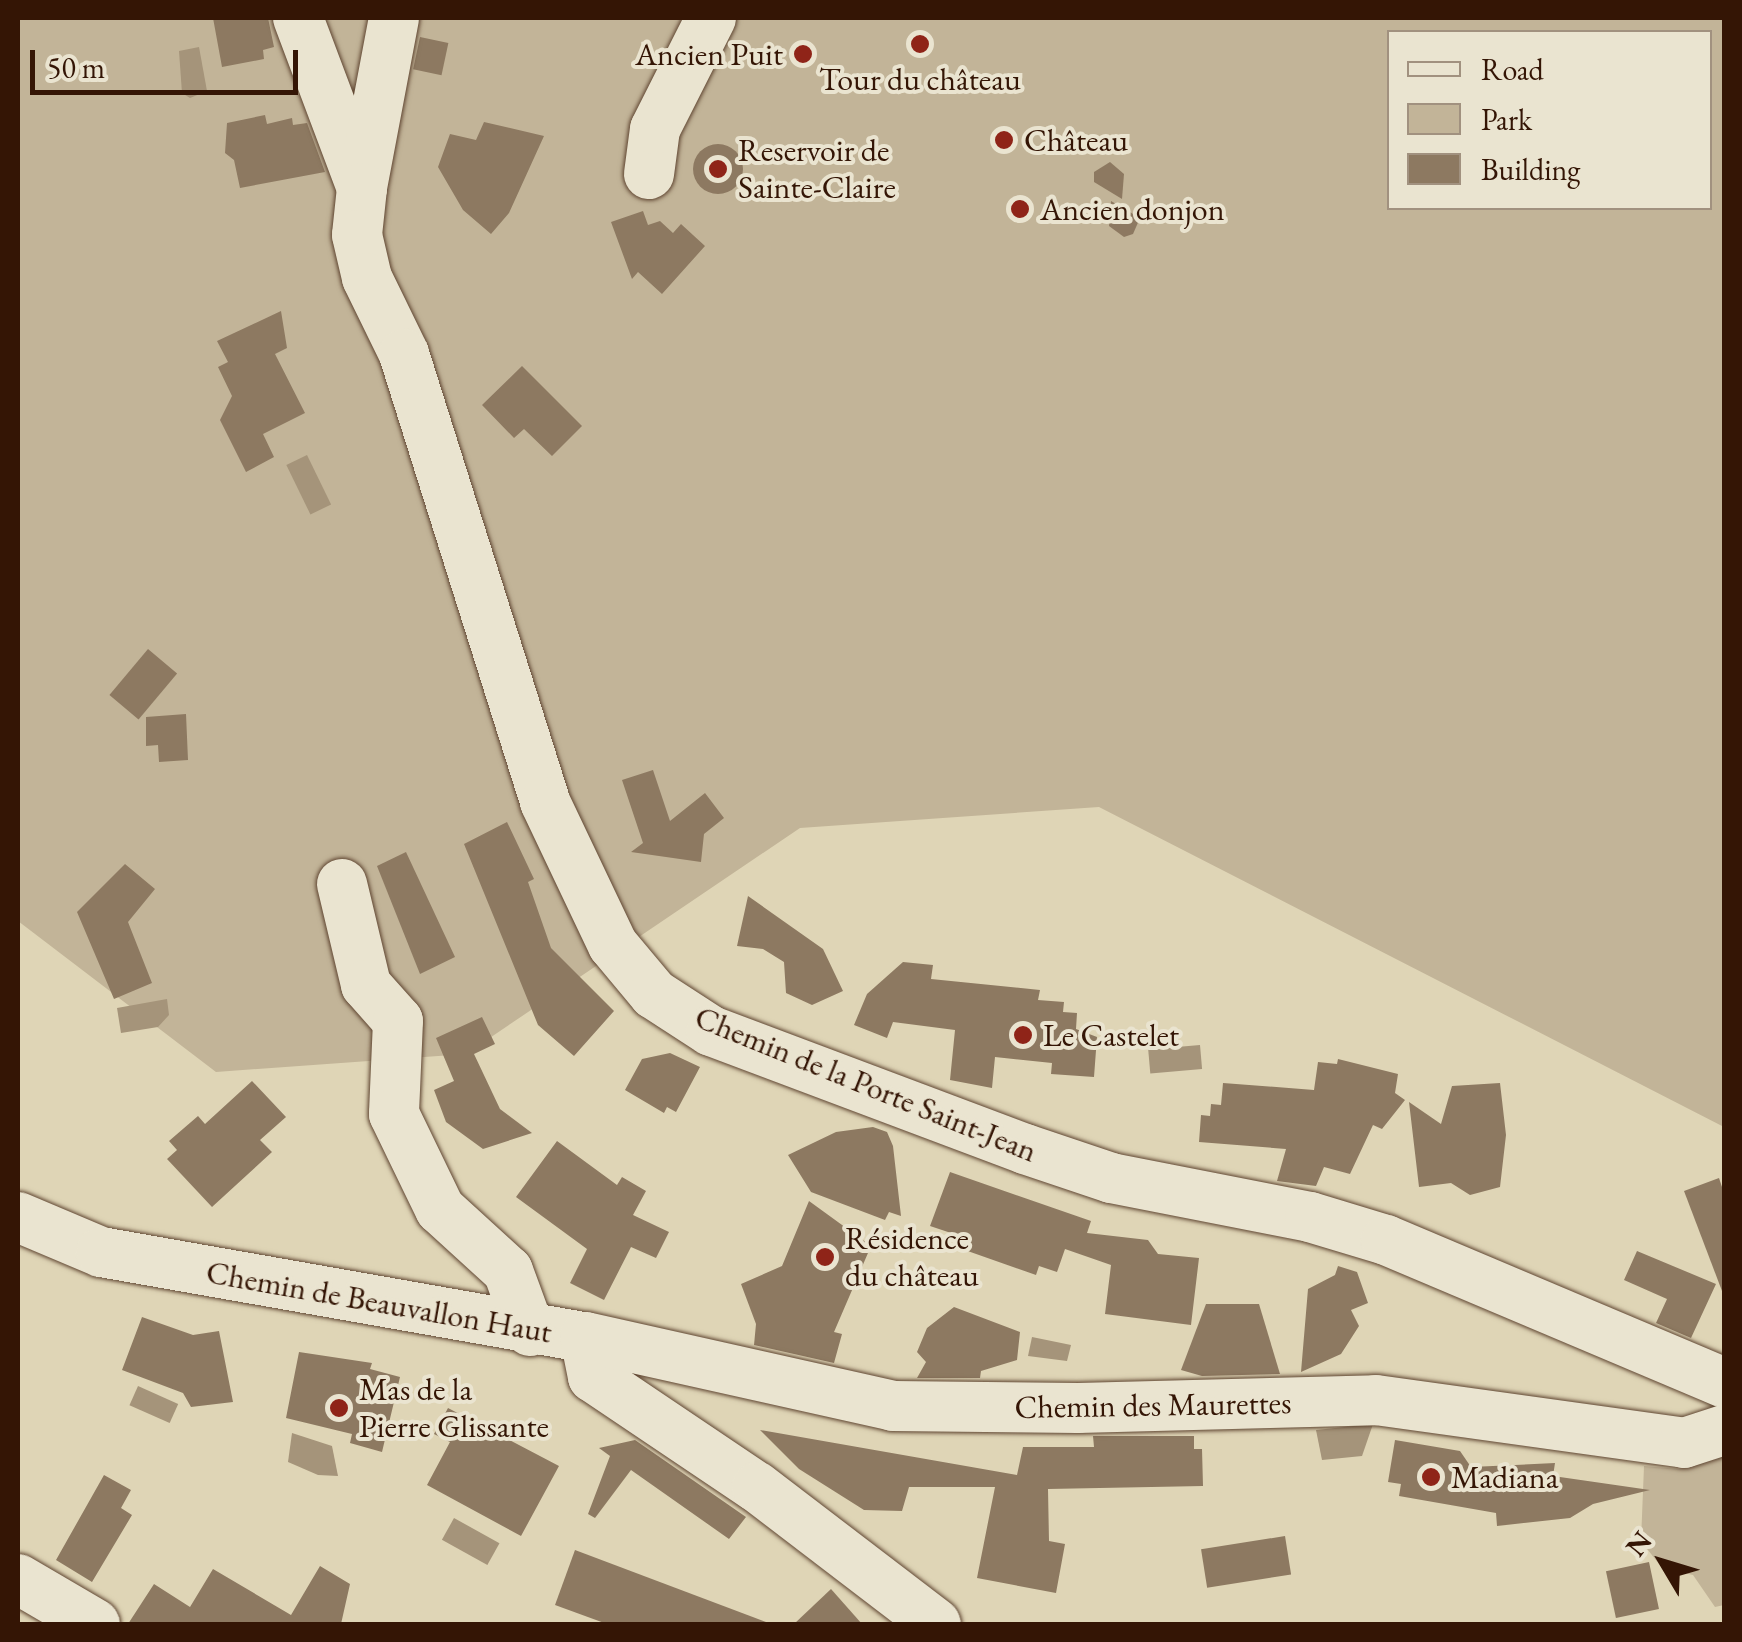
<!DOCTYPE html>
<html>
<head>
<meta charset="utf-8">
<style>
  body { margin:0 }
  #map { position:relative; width:1742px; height:1642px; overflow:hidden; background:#dfd5b6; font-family:"EB Garamond",serif }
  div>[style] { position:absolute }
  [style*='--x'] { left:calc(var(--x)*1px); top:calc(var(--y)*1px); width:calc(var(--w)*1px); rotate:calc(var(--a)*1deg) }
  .green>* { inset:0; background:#c2b498 }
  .water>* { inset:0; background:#a5947a; transform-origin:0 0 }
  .building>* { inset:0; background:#8d7961; transform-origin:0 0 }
  .round { border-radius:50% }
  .roads { filter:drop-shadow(0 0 2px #5f4531) drop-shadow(0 0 2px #5f4531) }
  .minor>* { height:50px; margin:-25px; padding:0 25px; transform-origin:25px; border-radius:25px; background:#eae4d0 }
  .dots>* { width:28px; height:28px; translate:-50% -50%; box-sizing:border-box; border:5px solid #eae4d0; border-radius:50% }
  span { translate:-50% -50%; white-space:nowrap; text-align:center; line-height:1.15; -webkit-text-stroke:8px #eae4d0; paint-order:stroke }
  .poi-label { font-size:32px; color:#341505 }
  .right { translate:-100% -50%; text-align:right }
  .left { translate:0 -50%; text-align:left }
  .street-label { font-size:32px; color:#341505 }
  .frame { position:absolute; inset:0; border:20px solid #341505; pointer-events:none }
  .legend { position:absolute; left:1387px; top:30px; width:325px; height:180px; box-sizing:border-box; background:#eae4d0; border:2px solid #a1917f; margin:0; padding:12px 18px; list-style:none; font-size:30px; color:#341505 }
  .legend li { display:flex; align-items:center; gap:20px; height:50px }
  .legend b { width:50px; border:2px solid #a1917f }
  .north { position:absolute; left:1612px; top:1512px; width:100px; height:100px; -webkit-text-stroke:8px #eae4d0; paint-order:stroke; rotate:308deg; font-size:28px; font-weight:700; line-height:40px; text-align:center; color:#341505 }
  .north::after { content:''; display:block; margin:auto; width:35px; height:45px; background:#341505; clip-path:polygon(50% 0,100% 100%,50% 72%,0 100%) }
  .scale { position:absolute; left:30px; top:50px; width:268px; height:45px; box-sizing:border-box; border:5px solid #341505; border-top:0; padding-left:12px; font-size:30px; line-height:35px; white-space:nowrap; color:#341505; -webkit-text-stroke:8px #eae4d0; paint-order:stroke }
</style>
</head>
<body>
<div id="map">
  <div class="green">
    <i style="clip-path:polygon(evenodd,18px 18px,1724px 18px,1724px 1127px,1099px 807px,800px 828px,466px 1054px,216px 1072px,18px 921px,18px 18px,1390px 32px,1710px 32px,1710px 208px,1390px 208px,1390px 32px)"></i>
    <i style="clip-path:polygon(1724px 1453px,1724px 1605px,1715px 1607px,1693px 1575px,1662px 1568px,1641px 1541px,1644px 1466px,1679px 1469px)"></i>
  </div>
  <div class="water">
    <i style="clip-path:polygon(199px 47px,207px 91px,190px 98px,182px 93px,179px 51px)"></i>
    <i style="left:307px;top:455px;width:55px;height:23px;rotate:64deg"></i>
    <i style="clip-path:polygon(167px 999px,169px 1015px,158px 1027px,121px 1033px,117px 1008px)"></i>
    <i style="left:1200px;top:1045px;width:24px;height:52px;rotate:85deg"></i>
    <i style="clip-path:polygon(1032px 1337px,1071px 1345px,1067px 1361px,1028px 1356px)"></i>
    <i style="left:138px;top:1386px;width:44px;height:21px;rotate:24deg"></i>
    <i style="clip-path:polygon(1373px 1424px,1362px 1456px,1322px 1460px,1316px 1430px)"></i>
    <i style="clip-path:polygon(292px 1433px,332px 1446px,338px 1476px,318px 1475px,288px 1462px)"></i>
    <i style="left:454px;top:1518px;width:52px;height:25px;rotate:29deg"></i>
  </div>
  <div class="building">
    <i style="clip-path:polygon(213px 18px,268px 18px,274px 47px,263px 50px,264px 59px,222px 67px)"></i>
    <i style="left:420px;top:37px;width:29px;height:33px;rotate:12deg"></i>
    <i style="clip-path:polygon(265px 115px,267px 124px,292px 118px,293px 125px,307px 123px,325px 172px,240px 188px,234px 160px,225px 153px,227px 123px)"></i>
    <i style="clip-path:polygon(484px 122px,544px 136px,509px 213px,491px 234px,463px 210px,438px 167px,450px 134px,476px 140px)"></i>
    <i class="round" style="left:693px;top:144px;width:50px;height:50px"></i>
    <i style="clip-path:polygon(1110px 162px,1124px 174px,1122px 199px,1094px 182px,1094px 172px)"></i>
    <i style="clip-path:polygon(1111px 201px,1140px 218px,1133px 234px,1124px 237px,1109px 226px)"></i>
    <i style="clip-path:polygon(643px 211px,648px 225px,660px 221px,673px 233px,681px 224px,705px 246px,662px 294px,638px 272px,632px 279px,611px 222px)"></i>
    <i style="clip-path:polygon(281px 311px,287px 348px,275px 354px,305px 413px,263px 434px,274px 457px,246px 472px,220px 420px,232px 396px,218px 367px,228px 362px,217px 341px)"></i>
    <i style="clip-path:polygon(522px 366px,582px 426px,552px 456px,524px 429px,514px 438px,482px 405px)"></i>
    <i style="left:148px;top:649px;width:38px;height:60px;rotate:40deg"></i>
    <i style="clip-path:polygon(186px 714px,188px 760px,159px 762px,158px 745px,146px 746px,146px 717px)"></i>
    <i style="clip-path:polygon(653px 770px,670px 821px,705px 793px,724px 818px,704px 834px,701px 862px,631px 852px,643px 843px,622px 780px)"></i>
    <i style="clip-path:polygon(507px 822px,534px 879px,528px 882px,551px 948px,614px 1011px,574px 1056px,538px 1025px,464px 844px)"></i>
    <i style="clip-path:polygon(406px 852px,455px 957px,420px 974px,377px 866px)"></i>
    <i style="clip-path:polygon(125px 864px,155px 889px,128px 922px,152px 983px,114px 999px,77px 912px)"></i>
    <i style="clip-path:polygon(748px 896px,823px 949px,843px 991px,812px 1005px,786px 993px,784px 962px,763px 949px,737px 946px)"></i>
    <i style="clip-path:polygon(903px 962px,933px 965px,931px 979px,1040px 990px,1038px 1000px,1064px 1002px,1063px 1012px,1077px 1013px,1076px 1029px,1097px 1037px,1094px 1077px,1051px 1074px,1052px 1063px,995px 1057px,992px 1088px,950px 1080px,955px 1030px,893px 1022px,887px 1038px,854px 1025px,867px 994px)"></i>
    <i style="clip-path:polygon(482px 1017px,495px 1044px,474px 1054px,500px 1109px,532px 1133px,483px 1149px,446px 1122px,434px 1090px,454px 1081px,436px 1038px)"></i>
    <i style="clip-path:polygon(670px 1053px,700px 1067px,676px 1112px,667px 1107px,664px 1113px,625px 1090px,642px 1059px)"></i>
    <i style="clip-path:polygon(1338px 1059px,1398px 1074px,1395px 1093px,1405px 1100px,1382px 1129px,1373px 1125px,1350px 1174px,1324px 1167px,1316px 1186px,1277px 1181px,1286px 1149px,1199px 1142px,1201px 1115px,1210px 1116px,1211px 1104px,1221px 1105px,1223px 1083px,1314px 1090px,1318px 1062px,1337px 1064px)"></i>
    <i style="clip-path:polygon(252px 1081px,286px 1117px,260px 1140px,272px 1152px,212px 1207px,167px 1159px,177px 1150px,169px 1141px,198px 1116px,205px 1124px)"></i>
    <i style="clip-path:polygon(1500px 1083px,1506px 1135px,1500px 1187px,1470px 1195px,1451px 1183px,1419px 1187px,1409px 1102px,1441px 1124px,1452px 1086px)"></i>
    <i style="clip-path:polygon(873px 1127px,887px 1132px,893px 1146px,901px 1216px,889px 1212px,885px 1220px,811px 1192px,788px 1155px,836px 1132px)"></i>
    <i style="clip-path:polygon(557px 1141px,617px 1185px,622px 1177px,646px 1191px,633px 1215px,669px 1232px,656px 1258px,631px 1247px,604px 1300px,570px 1283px,587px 1249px,516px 1197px)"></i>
    <i style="clip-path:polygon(950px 1172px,1091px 1221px,1087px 1233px,1148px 1240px,1158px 1254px,1199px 1258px,1191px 1325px,1105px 1314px,1111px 1265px,1065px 1249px,1057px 1272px,1039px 1266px,1036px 1275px,962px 1249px,963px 1237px,930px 1226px)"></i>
    <i style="clip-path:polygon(1719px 1178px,1724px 1193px,1722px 1291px,1684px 1191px)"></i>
    <i style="clip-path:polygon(809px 1201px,871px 1246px,834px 1332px,842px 1334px,834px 1363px,754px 1345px,756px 1324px,741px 1284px,782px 1266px)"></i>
    <i style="clip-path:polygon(1637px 1251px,1716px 1284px,1691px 1338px,1656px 1323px,1667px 1299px,1624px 1280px)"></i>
    <i style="clip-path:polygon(1338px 1266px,1357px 1272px,1368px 1303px,1351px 1310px,1359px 1326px,1341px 1354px,1301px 1372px,1308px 1289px,1335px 1275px)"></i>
    <i style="clip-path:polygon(1206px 1304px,1259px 1304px,1280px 1374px,1202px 1376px,1181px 1370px)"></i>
    <i style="clip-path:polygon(954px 1307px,1020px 1332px,1017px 1360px,981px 1371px,980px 1378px,917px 1378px,926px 1362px,917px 1352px,927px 1328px)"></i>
    <i style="clip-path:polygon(142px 1317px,193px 1335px,219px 1331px,233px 1402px,191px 1407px,183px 1393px,122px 1370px)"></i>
    <i style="clip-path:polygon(299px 1352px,372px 1363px,370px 1369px,400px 1377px,382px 1452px,350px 1443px,352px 1434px,286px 1418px)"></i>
    <i style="clip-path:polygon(448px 1408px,559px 1466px,521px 1536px,427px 1485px,450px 1442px,434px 1434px)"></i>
    <i style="clip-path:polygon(760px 1430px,1017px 1475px,1023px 1447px,1094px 1447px,1093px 1436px,1194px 1436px,1194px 1449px,1202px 1449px,1203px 1486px,1048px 1489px,1049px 1541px,1065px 1544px,1056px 1593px,977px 1578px,995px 1487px,909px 1487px,902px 1511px,864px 1510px,799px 1469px)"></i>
    <i style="clip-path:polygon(635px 1440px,746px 1517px,729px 1539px,631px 1470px,595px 1518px,588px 1514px,610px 1456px,599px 1448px)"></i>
    <i style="clip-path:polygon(1395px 1440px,1460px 1451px,1471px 1467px,1555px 1463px,1553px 1476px,1650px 1490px,1593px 1504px,1570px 1518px,1497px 1526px,1496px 1513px,1399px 1496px,1401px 1484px,1388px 1482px)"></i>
    <i style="clip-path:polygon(104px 1475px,131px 1490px,121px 1508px,132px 1515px,92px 1582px,56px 1560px)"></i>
    <i style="left:1285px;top:1536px;width:39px;height:85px;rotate:81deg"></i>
    <i style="clip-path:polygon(575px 1550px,766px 1622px,766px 1624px,607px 1624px,555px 1605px)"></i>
    <i style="left:1649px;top:1562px;width:48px;height:44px;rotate:78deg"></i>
    <i style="clip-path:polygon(320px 1566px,350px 1584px,341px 1624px,128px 1624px,154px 1584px,190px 1607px,213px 1569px,291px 1615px)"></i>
    <i style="clip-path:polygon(831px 1589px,862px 1624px,794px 1624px)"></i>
  </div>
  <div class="roads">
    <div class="minor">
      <i style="--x:298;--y:18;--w:182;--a:69.4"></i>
      <i style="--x:394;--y:18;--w:173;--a:100.7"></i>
      <i style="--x:362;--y:188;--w:47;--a:96.1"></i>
      <i style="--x:357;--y:235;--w:44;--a:76.9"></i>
      <i style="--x:367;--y:278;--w:85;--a:64"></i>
      <i style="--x:404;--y:354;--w:470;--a:72.5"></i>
      <i style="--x:545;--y:802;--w:158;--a:64.6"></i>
      <i style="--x:613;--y:945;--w:64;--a:50.1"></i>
      <i style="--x:654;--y:994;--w:68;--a:33"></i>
      <i style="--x:711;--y:1031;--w:335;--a:20.6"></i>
      <i style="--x:1025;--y:1149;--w:91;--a:18.6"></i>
      <i style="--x:1111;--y:1178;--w:203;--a:11.1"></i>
      <i style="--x:1310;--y:1217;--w:79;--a:16.8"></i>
      <i style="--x:1386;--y:1240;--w:367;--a:22.9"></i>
      <i style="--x:649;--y:174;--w:45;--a:-82.4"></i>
      <i style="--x:655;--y:129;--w:124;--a:-63.2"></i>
      <i style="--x:342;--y:884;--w:104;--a:76.6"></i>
      <i style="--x:366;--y:985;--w:48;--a:48.4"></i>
      <i style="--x:398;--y:1021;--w:93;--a:92.5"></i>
      <i style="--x:394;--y:1114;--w:106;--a:64.2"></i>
      <i style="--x:440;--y:1209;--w:92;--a:42.4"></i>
      <i style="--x:508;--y:1271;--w:64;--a:69.9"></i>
      <i style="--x:18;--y:1217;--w:90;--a:22.9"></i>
      <i style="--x:101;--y:1252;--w:491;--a:10"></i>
      <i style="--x:585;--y:1337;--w:41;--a:78.7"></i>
      <i style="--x:593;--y:1377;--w:197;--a:33.9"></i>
      <i style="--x:757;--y:1487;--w:225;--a:37.4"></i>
      <i style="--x:585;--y:1337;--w:316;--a:12.6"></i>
      <i style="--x:893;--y:1406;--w:185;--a:0.6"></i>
      <i style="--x:1078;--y:1408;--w:298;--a:-1.5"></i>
      <i style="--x:1376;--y:1400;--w:311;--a:7.9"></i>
      <i style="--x:1684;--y:1443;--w:42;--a:-18"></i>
      <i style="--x:18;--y:1579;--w:89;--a:30.3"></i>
    </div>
  </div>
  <div class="dots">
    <i style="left:920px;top:44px;background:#8f2418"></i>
    <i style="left:803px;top:54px;background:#8f2418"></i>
    <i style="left:1004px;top:140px;background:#8f2418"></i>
    <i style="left:718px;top:169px;background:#8f2418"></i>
    <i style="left:1020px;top:209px;background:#8f2418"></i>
    <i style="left:1023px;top:1035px;background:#8f2418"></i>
    <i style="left:825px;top:1257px;background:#8f2418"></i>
    <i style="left:339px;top:1408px;background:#8f2418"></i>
    <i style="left:1431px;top:1477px;background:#8f2418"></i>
  </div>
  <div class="poi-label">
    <span class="right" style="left:783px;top:54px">Ancien Puit</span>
    <span style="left:920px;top:79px">Tour du château</span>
    <span class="left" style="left:1024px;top:140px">Château</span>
    <span class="left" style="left:738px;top:169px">Reservoir de<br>Sainte-Claire</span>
    <span class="left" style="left:1040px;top:209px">Ancien donjon</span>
    <span class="left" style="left:1043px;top:1035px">Le Castelet</span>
    <span class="left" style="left:845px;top:1257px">Résidence<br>du château</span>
    <span class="left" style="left:359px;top:1408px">Mas de la<br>Pierre Glissante</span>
    <span class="left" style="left:1451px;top:1477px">Madiana</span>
  </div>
  <div class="street-label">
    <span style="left:866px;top:1084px;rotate:22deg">Chemin de la Porte Saint-Jean</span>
    <span style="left:379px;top:1302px;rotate:10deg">Chemin de Beauvallon Haut</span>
    <span style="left:1153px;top:1405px;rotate:-1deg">Chemin des Maurettes</span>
  </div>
  <div class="frame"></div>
  <ul class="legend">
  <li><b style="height:12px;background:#eae4d0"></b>Road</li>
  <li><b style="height:28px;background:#c2b498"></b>Park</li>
  <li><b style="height:28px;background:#8d7961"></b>Building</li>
  </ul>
  <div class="north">N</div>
  <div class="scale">50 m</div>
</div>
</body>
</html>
